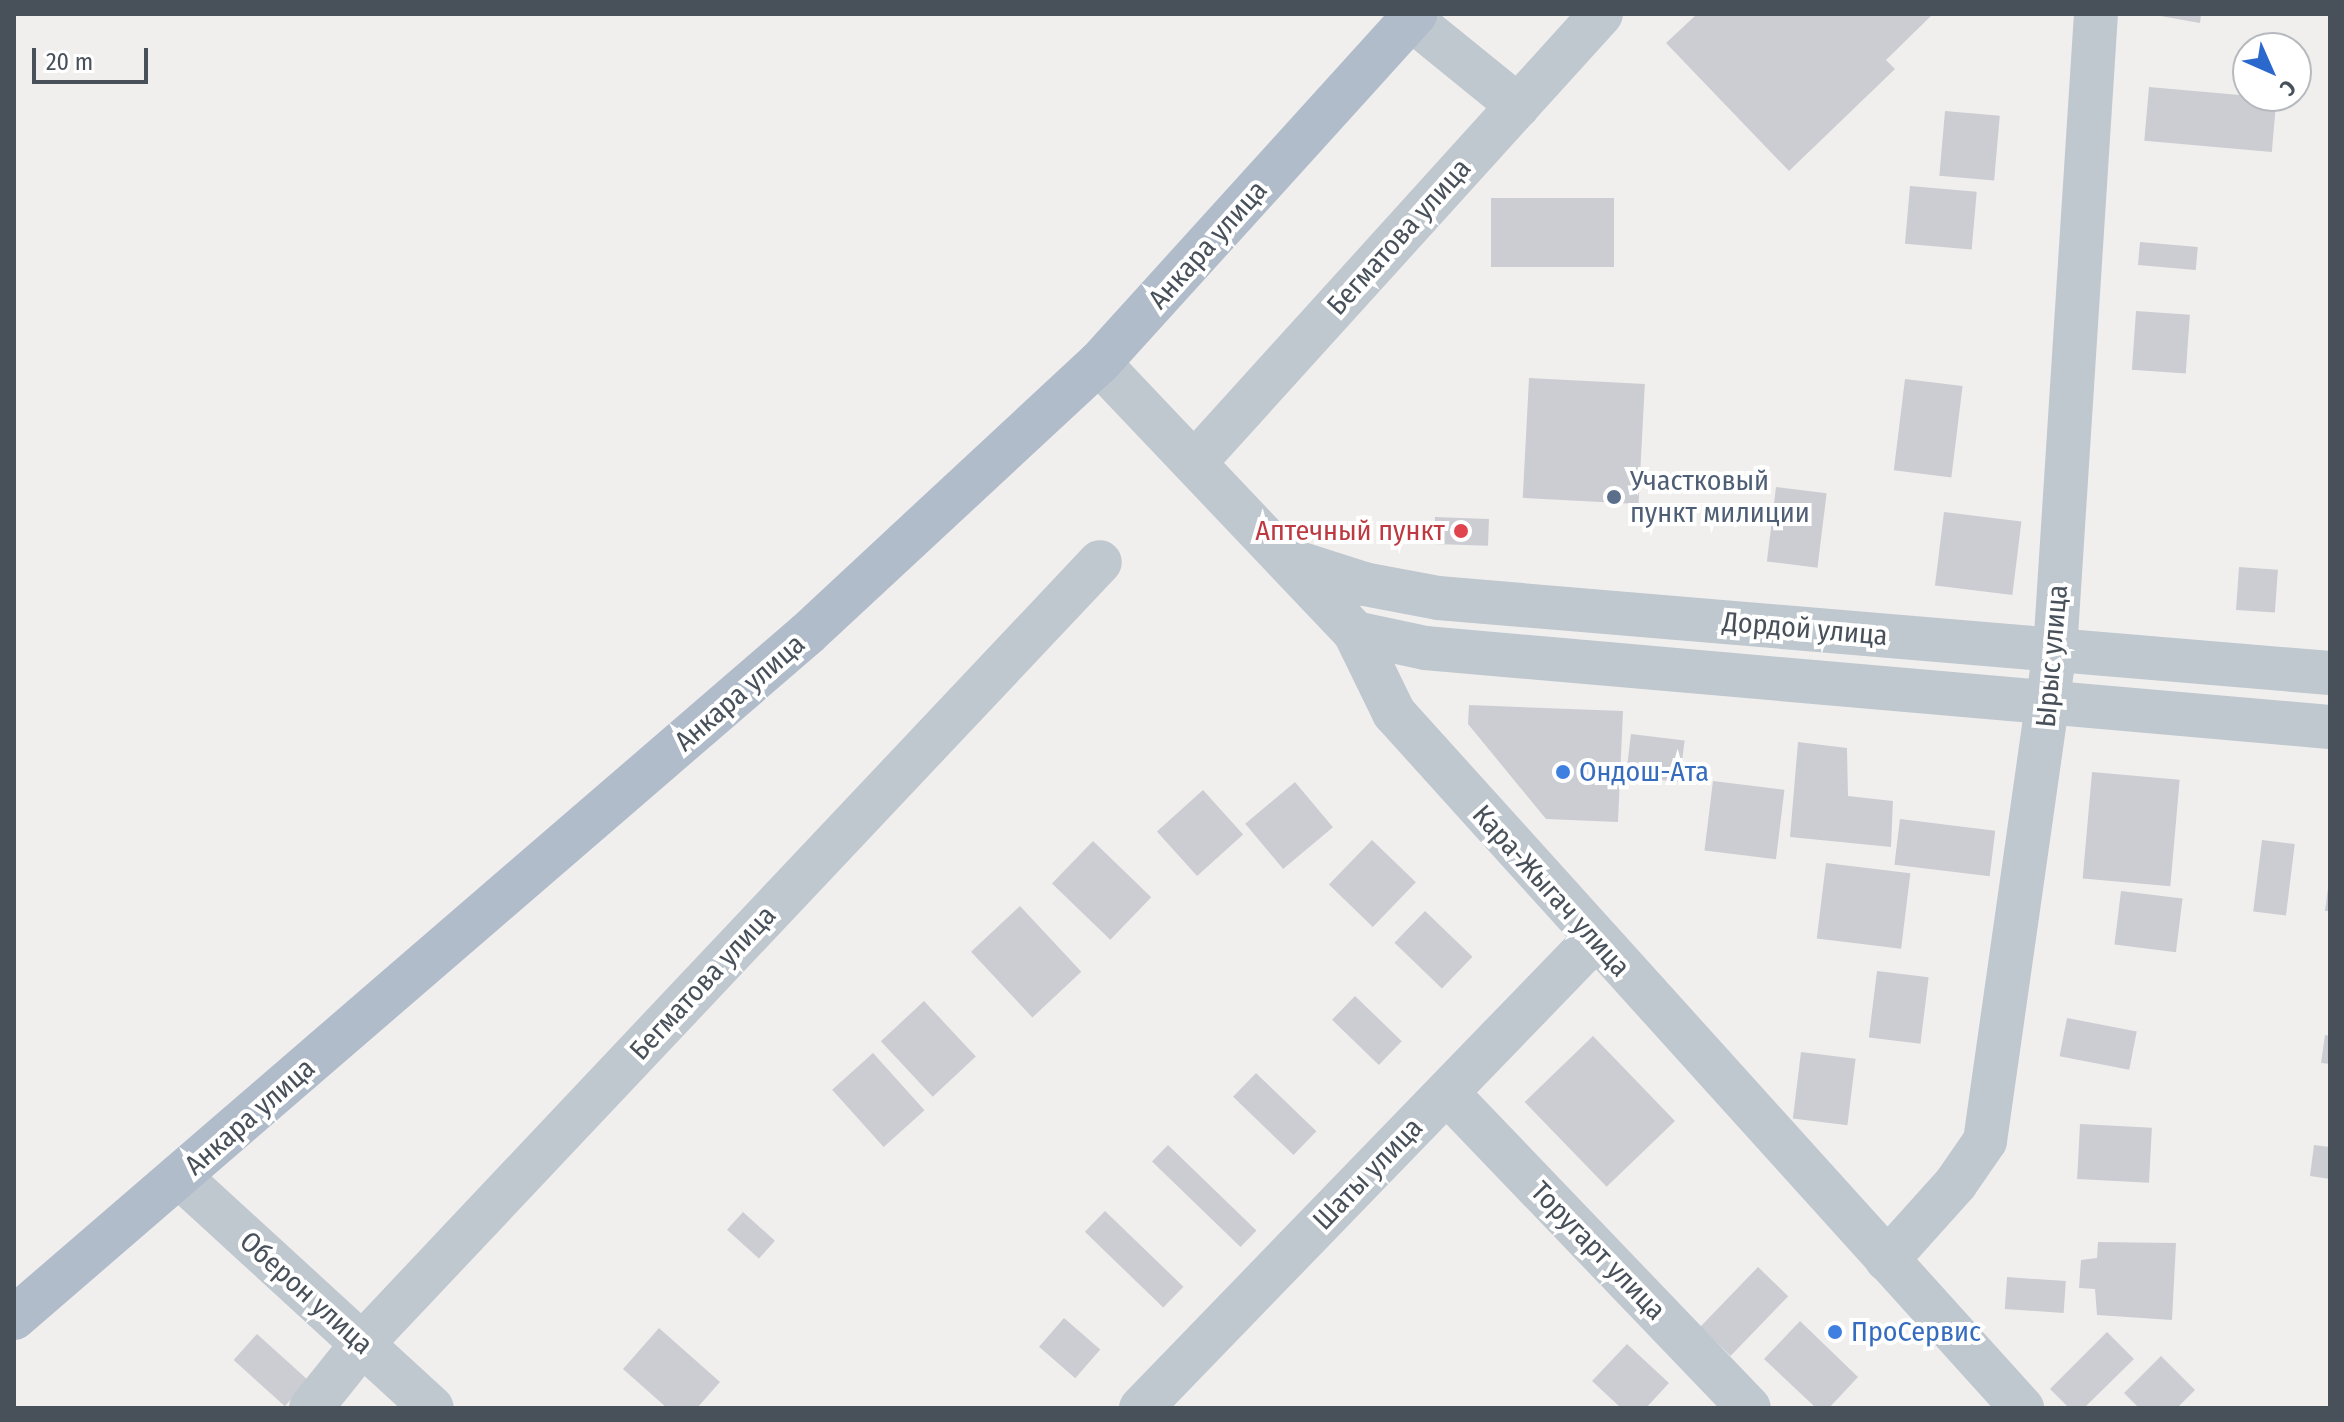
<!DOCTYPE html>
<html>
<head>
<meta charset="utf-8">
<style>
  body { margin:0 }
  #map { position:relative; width:2344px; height:1422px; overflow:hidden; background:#f1efee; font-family:"Fira Sans Condensed",sans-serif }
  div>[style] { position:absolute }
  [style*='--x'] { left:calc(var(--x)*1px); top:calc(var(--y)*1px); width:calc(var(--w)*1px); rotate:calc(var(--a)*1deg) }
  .building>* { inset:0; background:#cccdd2; transform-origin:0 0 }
  .minor>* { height:44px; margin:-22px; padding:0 22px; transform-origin:22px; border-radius:22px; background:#c0c8cf }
  .tertiary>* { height:44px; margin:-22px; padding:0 22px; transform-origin:22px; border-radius:22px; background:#c0c8cf }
  .primary>* { height:44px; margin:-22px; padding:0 22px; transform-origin:22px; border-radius:22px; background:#b1bcca }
  .dots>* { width:22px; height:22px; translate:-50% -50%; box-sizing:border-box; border:4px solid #fff; border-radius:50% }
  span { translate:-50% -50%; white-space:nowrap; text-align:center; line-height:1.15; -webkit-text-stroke:8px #fff; paint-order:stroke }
  .street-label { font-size:28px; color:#48505a }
  .service-label { font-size:28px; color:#4e5e75 }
  .left { translate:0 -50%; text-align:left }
  .health-label { font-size:28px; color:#be3a42 }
  .right { translate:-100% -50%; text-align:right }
  .shop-label { font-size:28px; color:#366cbe }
  .frame { position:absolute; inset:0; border:16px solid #48505a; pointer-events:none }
  .north { position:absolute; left:2232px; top:32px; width:80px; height:80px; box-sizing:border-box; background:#fff; border:2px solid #b6b9bd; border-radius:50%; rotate:135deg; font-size:22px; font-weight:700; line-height:32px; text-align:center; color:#48505a }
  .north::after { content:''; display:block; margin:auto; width:28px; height:36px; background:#2b68ce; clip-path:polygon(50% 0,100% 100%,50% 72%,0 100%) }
  .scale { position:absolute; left:32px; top:48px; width:116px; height:36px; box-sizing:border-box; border:4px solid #48505a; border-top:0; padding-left:10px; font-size:24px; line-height:28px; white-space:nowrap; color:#48505a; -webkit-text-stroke:6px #fff; paint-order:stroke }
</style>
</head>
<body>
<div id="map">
  <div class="building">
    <i style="clip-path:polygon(1697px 14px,1933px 14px,1886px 60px,1895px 69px,1789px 171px,1666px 43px)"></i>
    <i style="clip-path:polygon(2149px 14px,2201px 14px,2200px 23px)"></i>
    <i style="left:2149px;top:87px;width:128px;height:54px;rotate:5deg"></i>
    <i style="left:1945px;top:111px;width:55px;height:65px;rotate:5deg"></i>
    <i style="left:1910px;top:186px;width:67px;height:58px;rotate:5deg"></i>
    <i style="left:1491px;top:198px;width:123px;height:69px"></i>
    <i style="left:2140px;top:242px;width:58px;height:23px;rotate:5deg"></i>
    <i style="left:2136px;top:311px;width:54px;height:59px;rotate:4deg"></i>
    <i style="left:1529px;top:378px;width:116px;height:120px;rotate:3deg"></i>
    <i style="left:1905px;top:379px;width:58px;height:92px;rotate:7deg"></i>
    <i style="left:1776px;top:487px;width:51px;height:75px;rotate:7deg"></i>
    <i style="left:1944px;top:512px;width:78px;height:74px;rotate:7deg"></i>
    <i style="left:1435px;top:517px;width:54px;height:27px;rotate:2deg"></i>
    <i style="left:2239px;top:567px;width:39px;height:43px;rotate:4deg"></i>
    <i style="clip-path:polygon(1469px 705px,1623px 711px,1618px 822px,1546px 819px,1468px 724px)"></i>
    <i style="left:1631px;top:734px;width:54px;height:42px;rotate:7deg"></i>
    <i style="clip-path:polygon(1798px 742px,1847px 748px,1848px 796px,1893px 801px,1891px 847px,1790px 837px)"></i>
    <i style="left:2092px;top:772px;width:88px;height:107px;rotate:5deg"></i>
    <i style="left:1713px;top:781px;width:72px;height:70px;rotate:7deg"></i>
    <i style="left:1295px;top:782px;width:59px;height:65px;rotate:50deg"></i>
    <i style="left:1203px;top:790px;width:60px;height:62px;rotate:48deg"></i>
    <i style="left:1900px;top:819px;width:96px;height:46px;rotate:7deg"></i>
    <i style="left:1372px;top:840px;width:61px;height:62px;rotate:44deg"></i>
    <i style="left:2262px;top:840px;width:33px;height:72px;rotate:7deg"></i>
    <i style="left:1093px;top:841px;width:81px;height:59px;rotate:44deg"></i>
    <i style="left:1826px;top:863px;width:85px;height:76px;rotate:7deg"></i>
    <i style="clip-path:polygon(2328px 888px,2330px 888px,2330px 911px,2325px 911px)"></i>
    <i style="left:2121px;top:891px;width:62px;height:54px;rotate:7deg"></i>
    <i style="left:1020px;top:906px;width:90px;height:67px;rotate:47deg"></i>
    <i style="left:1425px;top:911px;width:66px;height:44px;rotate:44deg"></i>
    <i style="left:1877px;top:971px;width:52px;height:67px;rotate:7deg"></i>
    <i style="left:1355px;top:996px;width:65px;height:33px;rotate:44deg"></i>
    <i style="left:924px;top:1001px;width:76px;height:59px;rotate:47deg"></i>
    <i style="left:2067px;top:1018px;width:71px;height:39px;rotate:11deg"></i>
    <i style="clip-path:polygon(2325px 1035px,2330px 1036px,2330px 1064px,2321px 1063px)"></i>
    <i style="left:1593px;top:1036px;width:118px;height:95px;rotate:46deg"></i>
    <i style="left:1801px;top:1052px;width:55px;height:67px;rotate:7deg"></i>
    <i style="left:873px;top:1053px;width:77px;height:55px;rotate:48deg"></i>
    <i style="left:1256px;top:1073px;width:84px;height:33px;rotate:44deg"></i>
    <i style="left:2080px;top:1124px;width:72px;height:55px;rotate:3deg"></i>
    <i style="left:1168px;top:1145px;width:123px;height:23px;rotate:44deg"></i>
    <i style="clip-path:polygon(2314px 1145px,2330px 1147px,2330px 1179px,2310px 1176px)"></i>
    <i style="left:1105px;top:1211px;width:109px;height:29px;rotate:44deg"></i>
    <i style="left:743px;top:1212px;width:43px;height:24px;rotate:42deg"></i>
    <i style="clip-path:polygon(2098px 1242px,2176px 1243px,2172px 1320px,2097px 1315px,2095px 1289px,2079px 1288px,2081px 1260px,2097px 1258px)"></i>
    <i style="left:1758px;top:1267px;width:42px;height:83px;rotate:44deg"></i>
    <i style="left:2007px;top:1277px;width:59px;height:32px;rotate:4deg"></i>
    <i style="left:1064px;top:1318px;width:48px;height:38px;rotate:41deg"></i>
    <i style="clip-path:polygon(1800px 1321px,1858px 1377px,1829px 1408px,1816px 1408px,1764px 1359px)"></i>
    <i style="clip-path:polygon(659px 1328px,720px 1382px,697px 1408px,667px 1408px,623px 1369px)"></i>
    <i style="clip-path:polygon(2107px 1332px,2134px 1359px,2084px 1408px,2069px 1408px,2050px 1389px)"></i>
    <i style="left:257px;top:1334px;width:69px;height:35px;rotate:42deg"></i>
    <i style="clip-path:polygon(1627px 1344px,1669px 1383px,1646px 1408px,1621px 1408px,1592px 1381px)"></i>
    <i style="clip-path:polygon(2161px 1356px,2195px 1390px,2177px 1408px,2139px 1408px,2124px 1393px)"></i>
  </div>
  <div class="minor">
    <i style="--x:1411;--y:19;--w:138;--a:39.1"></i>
    <i style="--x:1196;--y:461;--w:603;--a:-47.82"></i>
    <i style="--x:1447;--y:1093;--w:436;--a:46.2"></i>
    <i style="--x:1887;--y:1260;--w:103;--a:-48.1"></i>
    <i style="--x:1956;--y:1183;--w:51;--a:-55.4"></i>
    <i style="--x:1985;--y:1141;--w:495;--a:-81.9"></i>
    <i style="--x:2055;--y:651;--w:638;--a:-86.32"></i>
    <i style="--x:311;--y:1408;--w:82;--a:-51.4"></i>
    <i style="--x:362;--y:1344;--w:1075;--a:-46.66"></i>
    <i style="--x:1141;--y:1408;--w:651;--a:-45.93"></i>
  </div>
  <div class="tertiary">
    <i style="--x:1099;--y:363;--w:372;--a:46.5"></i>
    <i style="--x:1355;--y:633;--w:89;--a:64"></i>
    <i style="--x:1394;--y:713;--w:937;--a:47.9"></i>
    <i style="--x:1289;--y:560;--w:79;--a:17.7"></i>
    <i style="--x:1364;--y:584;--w:75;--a:10.7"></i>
    <i style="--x:1438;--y:598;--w:895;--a:4.81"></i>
    <i style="--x:1355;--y:633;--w:72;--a:12.1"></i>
    <i style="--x:1425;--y:648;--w:908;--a:4.99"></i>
    <i style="--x:181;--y:1178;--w:340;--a:42.5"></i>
  </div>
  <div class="primary">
    <i style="--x:14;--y:1318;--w:1047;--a:-40.78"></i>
    <i style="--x:807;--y:634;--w:398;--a:-42.9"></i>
    <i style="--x:1099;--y:363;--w:471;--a:-47.8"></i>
  </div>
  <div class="dots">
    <i style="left:1614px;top:497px;background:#5c6f8a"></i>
    <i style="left:1461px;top:531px;background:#e0444e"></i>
    <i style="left:1563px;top:772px;background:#3f7fe0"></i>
    <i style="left:1835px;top:1332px;background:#3f7fe0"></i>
  </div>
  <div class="street-label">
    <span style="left:1399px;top:237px;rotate:-48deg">Бегматова улица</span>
    <span style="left:1208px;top:245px;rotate:-48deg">Анкара улица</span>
    <span style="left:1805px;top:629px;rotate:5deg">Дордой улица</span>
    <span style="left:2052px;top:656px;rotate:-85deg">Ырыс улица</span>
    <span style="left:740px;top:693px;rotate:-41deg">Анкара улица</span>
    <span style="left:1551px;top:891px;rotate:48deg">Кара-Жыгач улица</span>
    <span style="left:703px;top:983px;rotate:-47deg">Бегматова улица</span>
    <span style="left:250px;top:1117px;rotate:-41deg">Анкара улица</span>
    <span style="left:1368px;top:1174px;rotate:-46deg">Шаты улица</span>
    <span style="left:1598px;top:1251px;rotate:46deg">Торугарт улица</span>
    <span style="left:306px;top:1293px;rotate:42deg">Оберон улица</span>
  </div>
  <div class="service-label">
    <span class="left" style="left:1630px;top:497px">Участковый<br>пункт милиции</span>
  </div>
  <div class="health-label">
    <span class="right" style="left:1445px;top:531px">Аптечный пункт</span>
  </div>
  <div class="shop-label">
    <span class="left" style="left:1579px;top:772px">Ондош-Ата</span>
    <span class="left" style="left:1851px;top:1332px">ПроСервис</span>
  </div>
  <div class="frame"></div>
  <div class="north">С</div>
  <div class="scale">20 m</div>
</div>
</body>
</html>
